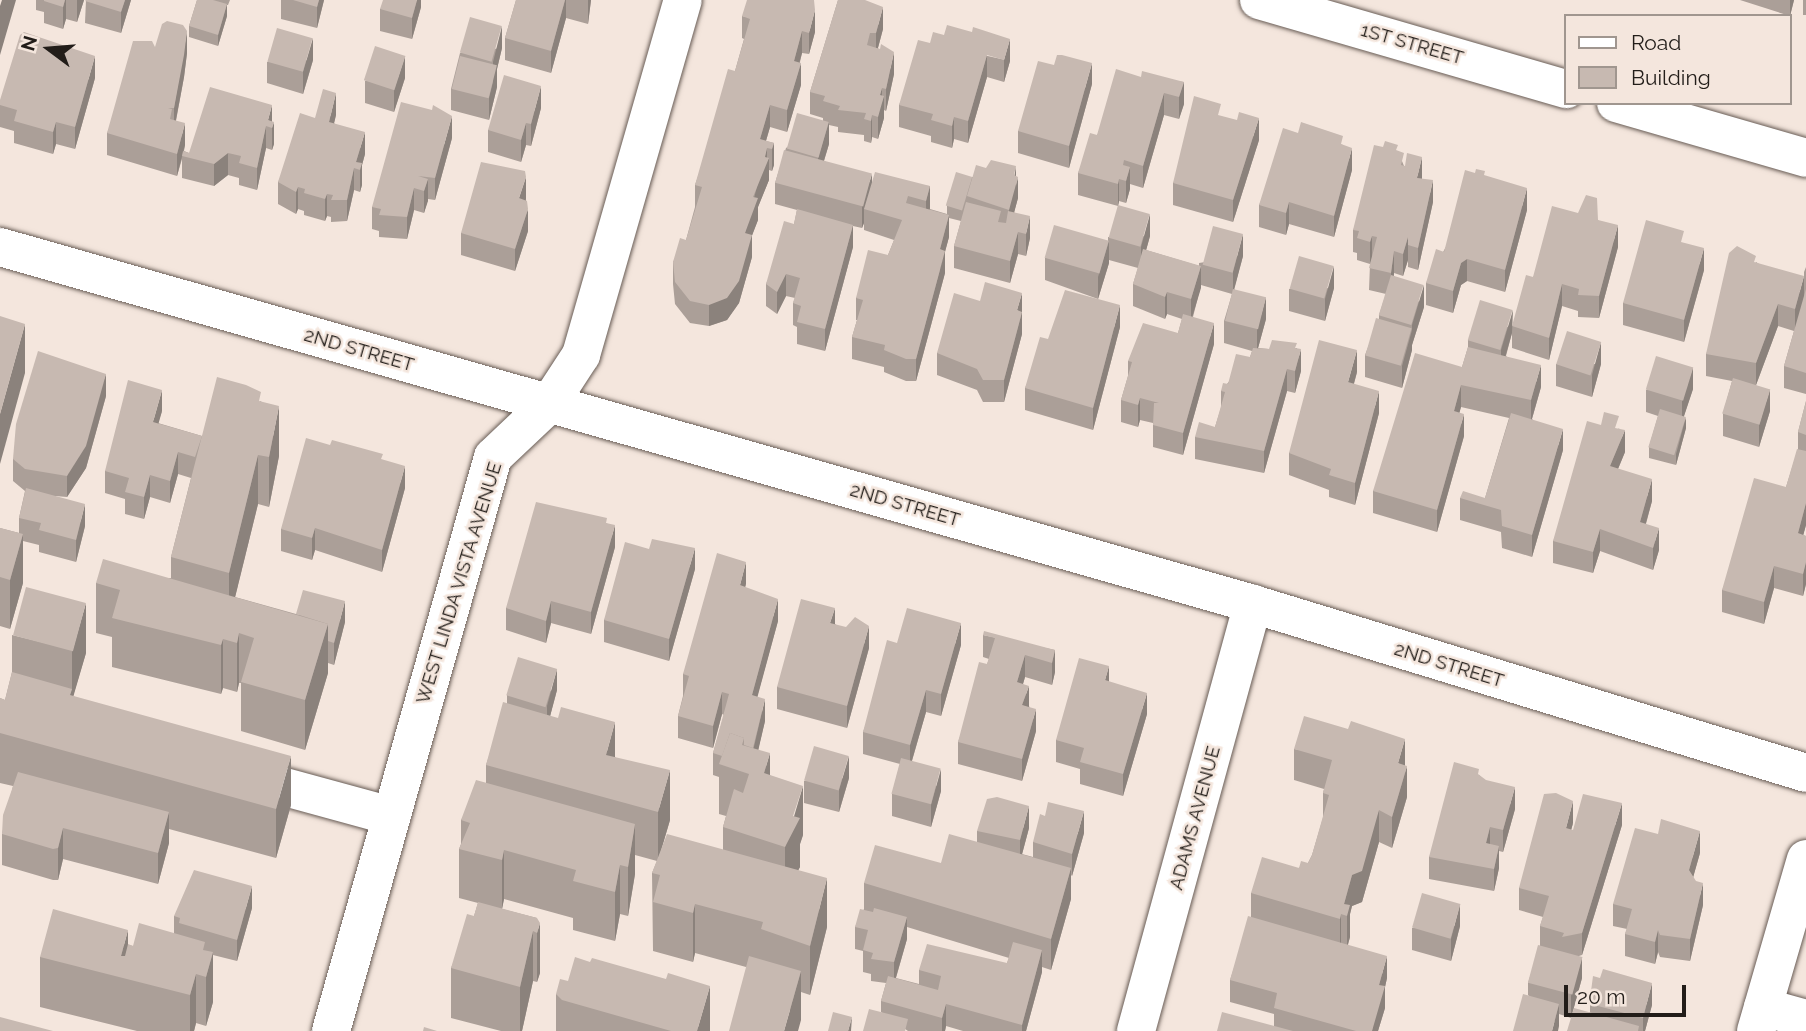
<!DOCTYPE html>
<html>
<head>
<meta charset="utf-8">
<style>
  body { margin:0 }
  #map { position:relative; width:1806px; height:1031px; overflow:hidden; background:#f4e6dd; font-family:Raleway,sans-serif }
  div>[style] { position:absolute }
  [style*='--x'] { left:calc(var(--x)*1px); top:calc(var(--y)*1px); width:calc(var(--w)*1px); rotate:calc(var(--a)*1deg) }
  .roads { filter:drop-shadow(0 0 2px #685c55) drop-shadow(0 0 2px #685c55) }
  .minor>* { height:38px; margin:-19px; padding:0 19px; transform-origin:19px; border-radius:19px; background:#fff }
  .wall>* { inset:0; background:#ab9f98; transform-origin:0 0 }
  .shaded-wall>* { inset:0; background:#8b827c }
  .building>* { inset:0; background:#c7b9b1; transform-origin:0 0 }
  span { translate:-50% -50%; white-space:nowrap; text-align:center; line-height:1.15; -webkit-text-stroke:5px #f4e6dd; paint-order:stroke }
  .street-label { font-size:19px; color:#221d19 }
  .legend { position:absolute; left:1564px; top:14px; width:228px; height:91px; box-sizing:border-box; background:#f4e6dd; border:2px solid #a0968f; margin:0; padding:9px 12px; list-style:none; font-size:21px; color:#221d19 }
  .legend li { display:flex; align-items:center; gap:14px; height:35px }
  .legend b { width:35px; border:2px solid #a0968f }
  .north { position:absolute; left:14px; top:14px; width:70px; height:70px; -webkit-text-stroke:5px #f4e6dd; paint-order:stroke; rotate:286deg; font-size:19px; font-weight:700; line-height:28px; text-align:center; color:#221d19 }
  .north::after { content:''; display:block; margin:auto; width:24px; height:32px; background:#221d19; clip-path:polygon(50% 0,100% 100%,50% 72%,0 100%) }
  .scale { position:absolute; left:1564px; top:985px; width:122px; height:32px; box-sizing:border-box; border:4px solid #221d19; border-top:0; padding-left:9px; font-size:21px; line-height:24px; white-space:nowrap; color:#221d19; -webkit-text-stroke:5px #f4e6dd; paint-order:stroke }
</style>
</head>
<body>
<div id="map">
  <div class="roads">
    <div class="minor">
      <i style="--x:1259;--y:0;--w:320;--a:16.2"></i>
      <i style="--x:1616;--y:103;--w:198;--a:16.1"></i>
      <i style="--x:0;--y:247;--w:1303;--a:15.9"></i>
      <i style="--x:1253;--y:604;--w:578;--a:16.99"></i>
      <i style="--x:241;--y:775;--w:156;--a:15.3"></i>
      <i style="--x:1763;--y:1007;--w:45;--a:15.6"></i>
      <i style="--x:331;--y:1031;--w:596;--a:-74.24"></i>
      <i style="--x:493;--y:457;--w:77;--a:-43.4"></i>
      <i style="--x:549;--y:404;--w:59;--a:-56.9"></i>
      <i style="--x:581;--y:355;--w:369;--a:-74"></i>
      <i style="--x:1136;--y:1031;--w:443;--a:-74.7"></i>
      <i style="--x:1756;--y:1031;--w:179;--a:-73.8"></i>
    </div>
  </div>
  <div class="wall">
    <i style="clip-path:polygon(36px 0,84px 0,77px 22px,66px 19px,63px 29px,44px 23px,44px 12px,36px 10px)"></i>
    <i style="clip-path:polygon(86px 0,131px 0,121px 33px,85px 23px)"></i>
    <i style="clip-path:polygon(197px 0,230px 0,228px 5px,227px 5px,227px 16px,218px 46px,189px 37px,189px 26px)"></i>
    <i style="clip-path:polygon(281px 0,324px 0,317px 28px,281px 19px)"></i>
    <i style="clip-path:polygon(421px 0,421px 7px,412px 39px,380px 31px,380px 9px)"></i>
    <i style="clip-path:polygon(516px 0,591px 0,588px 24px,566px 18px,551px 73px,505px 60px,505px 38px)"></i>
    <i style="clip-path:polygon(838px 0,883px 29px,878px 48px,894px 74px,886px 111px,884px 110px,884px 118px,878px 139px,872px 137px,871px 143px,864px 141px,864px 135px,838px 132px,838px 127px,829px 125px,829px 144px,824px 161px,872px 183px,930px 186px,930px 209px,947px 214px,947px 206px,972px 177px,1016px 176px,1018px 198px,1014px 212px,1030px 238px,1026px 256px,1018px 254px,1010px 283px,954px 268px,954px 246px,961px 221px,949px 218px,949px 237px,945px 251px,945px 273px,916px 381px,906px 381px,884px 372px,884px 367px,852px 359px,852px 337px,857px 320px,856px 320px,856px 298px,888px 255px,894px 240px,864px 230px,864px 223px,862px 228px,853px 226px,853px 247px,825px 351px,797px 344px,797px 327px,793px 325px,793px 303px,795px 298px,786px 296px,777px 314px,766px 306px,766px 284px,794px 224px,797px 210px,775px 204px,775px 183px,786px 148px,823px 121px,823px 118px,810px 114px,810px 92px)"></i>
    <i style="clip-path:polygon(1740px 0,1794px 0,1790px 16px)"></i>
    <i style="left:1803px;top:0;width:3px;height:15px"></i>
    <i style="clip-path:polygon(742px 16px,815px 32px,809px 54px,802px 53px,800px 62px,801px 85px,787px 132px,770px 127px,766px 141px,774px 143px,774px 165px,772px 171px,769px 170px,769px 180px,758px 207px,758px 220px,752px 235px,752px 257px,739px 303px,727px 320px,709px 326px,690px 323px,675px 304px,673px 284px,673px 262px,686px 240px,695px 207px,695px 185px,735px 71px,744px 39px,742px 38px)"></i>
    <i style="clip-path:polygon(930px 43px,1010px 61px,1004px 82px,987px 77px,968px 143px,954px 139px,952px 148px,931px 142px,931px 136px,899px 127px,899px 105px)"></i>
    <i style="clip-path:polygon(155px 47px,187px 53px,184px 77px,176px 121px,185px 145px,184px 151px,189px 153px,272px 121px,274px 144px,272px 150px,266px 148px,257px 190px,239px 185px,239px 178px,228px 175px,214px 186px,182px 178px,182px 159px,177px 176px,107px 155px,107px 133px)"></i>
    <i style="clip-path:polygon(502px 48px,497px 69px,497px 87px,489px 120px,451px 110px,451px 89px,460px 53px)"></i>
    <i style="clip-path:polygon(313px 60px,303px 94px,267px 83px,267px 62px)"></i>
    <i style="clip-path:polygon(1141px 77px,1184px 82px,1184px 104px,1179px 119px,1164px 115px,1143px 188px,1130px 184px,1130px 189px,1126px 203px,1119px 201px,1118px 206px,1078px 195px,1078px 173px,1097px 135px)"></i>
    <i style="clip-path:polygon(95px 78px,75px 149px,56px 144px,53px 154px,14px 143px,14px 131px,0 127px,0 100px)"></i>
    <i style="clip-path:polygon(405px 78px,394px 112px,365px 103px,365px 81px)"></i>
    <i style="clip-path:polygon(1092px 84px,1069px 168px,1018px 153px,1018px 131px)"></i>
    <i style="clip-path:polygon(541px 108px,531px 146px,526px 145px,521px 162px,488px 152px,488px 130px)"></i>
    <i style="clip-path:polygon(336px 115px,334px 123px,365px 154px,362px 165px,362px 185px,360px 192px,354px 190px,347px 221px,331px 222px,331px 217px,327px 216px,325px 221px,304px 215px,304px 211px,298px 209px,296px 214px,278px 204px,278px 182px,315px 118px)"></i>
    <i style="clip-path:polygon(1221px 116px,1259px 140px,1233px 222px,1173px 205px,1173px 183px)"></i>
    <i style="clip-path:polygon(1298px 133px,1343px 145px,1352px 170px,1334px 237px,1289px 224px,1286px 235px,1259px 227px,1259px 205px)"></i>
    <i style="clip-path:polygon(452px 138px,435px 200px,428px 199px,424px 213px,414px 210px,407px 239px,379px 237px,379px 231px,372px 229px,372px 207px)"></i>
    <i style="clip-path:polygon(1398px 151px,1404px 166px,1422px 179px,1433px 202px,1418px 270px,1408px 267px,1408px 260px,1403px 276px,1394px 273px,1394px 276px,1424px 307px,1412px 345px,1412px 350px,1402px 388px,1365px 377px,1365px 355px,1379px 319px,1379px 315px,1386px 294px,1369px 290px,1370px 264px,1357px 260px,1357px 253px,1353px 252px,1353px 230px)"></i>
    <i style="clip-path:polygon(1485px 176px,1527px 210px,1505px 292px,1467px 281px,1461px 285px,1453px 313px,1426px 305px,1426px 283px)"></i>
    <i style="clip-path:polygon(526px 199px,528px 231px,515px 271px,461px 255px,461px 233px)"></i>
    <i style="clip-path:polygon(1598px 220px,1618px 247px,1599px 318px,1578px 317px,1578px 311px,1562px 306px,1549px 360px,1512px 348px,1512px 333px,1506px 356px,1541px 387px,1532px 419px,1563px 450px,1532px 557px,1502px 548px,1501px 532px,1460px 520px,1460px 498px,1485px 498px,1509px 418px,1461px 407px,1459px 413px,1464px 436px,1437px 532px,1373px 513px,1373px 491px,1462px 367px,1468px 347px,1468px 340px,1513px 325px,1533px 277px)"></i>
    <i style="clip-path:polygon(1150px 236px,1146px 250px,1199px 266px,1199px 263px,1243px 256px,1234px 289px,1266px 319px,1258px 348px,1269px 349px,1297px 348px,1301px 371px,1295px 393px,1287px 391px,1264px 473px,1195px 459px,1195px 437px,1215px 427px,1221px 408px,1221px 391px,1250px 357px,1252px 351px,1224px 343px,1224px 321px,1232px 294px,1201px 285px,1193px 317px,1214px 344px,1183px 455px,1153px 447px,1153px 423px,1140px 420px,1138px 427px,1121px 422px,1121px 400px,1128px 376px,1128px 361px,1178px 333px,1182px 319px,1167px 314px,1165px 319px,1133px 306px,1133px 284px,1138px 268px,1109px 260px,1109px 263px,1098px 299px,1045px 280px,1045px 258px,1108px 241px,1108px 237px)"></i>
    <i style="clip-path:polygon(1684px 243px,1704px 270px,1684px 342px,1623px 325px,1623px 303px)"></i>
    <i style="clip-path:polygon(1756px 262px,1804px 295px,1804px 272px,1806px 267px,1806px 394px,1784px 388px,1784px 366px,1794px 331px,1778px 326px,1756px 385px,1770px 411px,1759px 447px,1723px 436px,1723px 414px,1732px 381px,1706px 376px,1706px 354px)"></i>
    <i style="clip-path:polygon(1334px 288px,1325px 321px,1289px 311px,1289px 289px)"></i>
    <i style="clip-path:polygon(1022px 312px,1022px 334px,1004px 402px,983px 402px,977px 390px,937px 375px,937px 353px)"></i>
    <i style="clip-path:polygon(1120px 327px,1093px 430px,1025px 410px,1025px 388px,1048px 339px)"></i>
    <i style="clip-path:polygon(1556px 364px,1601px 364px,1592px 397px,1556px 386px)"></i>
    <i style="clip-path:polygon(1357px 372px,1354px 384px,1379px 413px,1355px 505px,1329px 497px,1329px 490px,1289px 475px,1289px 453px)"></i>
    <i style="clip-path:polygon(1693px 389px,1684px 416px,1686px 428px,1676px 465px,1649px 458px,1649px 447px,1658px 416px,1646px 412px,1646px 390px)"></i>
    <i style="clip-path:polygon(106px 396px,86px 468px,67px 497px,55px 496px,85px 526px,76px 562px,39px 552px,39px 545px,23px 541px,23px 583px,10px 629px,0 626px,0 528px,19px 533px,19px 518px,25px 491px,13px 481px,13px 459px)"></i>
    <i style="clip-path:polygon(261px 401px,279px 456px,269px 507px,258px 504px,235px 597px,296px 614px,345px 622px,334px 665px,328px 663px,328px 673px,305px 750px,241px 731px,241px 683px,239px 683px,237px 692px,223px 688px,221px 694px,112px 667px,112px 637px,96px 633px,96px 583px,171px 578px,171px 557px,191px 478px,178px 474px,170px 503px,150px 497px,144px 519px,125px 514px,125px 499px,105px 493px,105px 471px,162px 411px,158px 423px,202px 436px)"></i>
    <i style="clip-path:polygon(1806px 401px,1806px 525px,1803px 535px,1806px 536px,1806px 584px,1803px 596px,1774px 588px,1764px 624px,1722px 612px,1722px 590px,1786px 487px,1798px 449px,1798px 432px)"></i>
    <i style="clip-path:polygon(1619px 428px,1625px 452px,1618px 469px,1652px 501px,1646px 524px,1659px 550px,1653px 570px,1600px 551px,1593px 573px,1553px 563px,1553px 541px)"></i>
    <i style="clip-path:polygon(383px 460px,405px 488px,382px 572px,315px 550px,312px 560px,281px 551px,281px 529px)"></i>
    <i style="clip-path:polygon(607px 523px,615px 547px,591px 634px,551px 623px,546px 643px,506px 630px,506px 608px)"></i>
    <i style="clip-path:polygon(649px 549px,695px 569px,669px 661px,604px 642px,604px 620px)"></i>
    <i style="clip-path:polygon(746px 584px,745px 587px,778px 621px,757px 697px,765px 721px,758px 750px,770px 775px,803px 835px,800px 844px,800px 867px,798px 870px,827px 927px,810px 995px,801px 992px,801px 1020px,746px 967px,695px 953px,693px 962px,653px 951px,652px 873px,657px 861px,635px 855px,635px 874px,628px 916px,620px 914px,615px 941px,573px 930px,573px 918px,504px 899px,502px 909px,537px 918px,540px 973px,537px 982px,533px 981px,522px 1031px,501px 1031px,451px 1018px,451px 968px,474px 916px,478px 903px,459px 898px,459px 849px,461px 844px,461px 820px,486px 783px,486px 765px,507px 704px,507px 695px,557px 690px,550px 716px,615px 757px,670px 820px,661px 850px,723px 850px,723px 827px,726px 816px,719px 814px,719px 777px,713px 775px,713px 753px,724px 715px,722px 714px,713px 748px,678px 738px,678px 716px,683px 696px,683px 674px)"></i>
    <i style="clip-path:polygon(835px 624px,869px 648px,847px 728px,777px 709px,777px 687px)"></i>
    <i style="clip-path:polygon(12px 635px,86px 653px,73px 696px,291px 805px,276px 858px,169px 829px,169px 843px,158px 884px,63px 859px,58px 880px,53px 880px,2px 865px,2px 834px,13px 786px,0 783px,0 698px,5px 700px,12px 672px)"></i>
    <i style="clip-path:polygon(983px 635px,1055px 650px,1055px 672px,1052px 685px,1025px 677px,1023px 684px,1036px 731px,1022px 781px,958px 764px,958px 742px,989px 659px,983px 657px)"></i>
    <i style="clip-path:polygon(897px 643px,961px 645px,941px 716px,926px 712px,912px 761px,941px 791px,931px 827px,892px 816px,892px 794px,900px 764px,863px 754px,863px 732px)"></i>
    <i style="clip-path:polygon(1109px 682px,1147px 714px,1123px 796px,1080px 784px,1080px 769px,1056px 762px,1056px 740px)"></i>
    <i style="clip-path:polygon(1294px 749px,1405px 765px,1407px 797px,1392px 848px,1379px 842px,1362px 902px,1352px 906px,1350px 914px,1350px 937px,1348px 945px,1387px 978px,1385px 987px,1385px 1008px,1378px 1031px,1217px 1031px,1274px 1026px,1274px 1014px,1230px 1002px,1230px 980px,1251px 917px,1251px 893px,1308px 863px,1312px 855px,1323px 818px,1323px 793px,1324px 789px,1294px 780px)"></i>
    <i style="clip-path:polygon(1479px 775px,1515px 809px,1503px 852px,1499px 851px,1499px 868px,1494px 891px,1429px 879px,1429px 857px)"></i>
    <i style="clip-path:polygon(849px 778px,839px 812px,804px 803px,804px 781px)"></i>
    <i style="clip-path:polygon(1573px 823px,1571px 830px,1573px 830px,1622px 825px,1582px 955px,1579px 956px,1582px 978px,1571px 1018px,1559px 1014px,1559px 1026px,1528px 995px,1528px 983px,1540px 945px,1540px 926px,1543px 917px,1519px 910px,1519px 888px)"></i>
    <i style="clip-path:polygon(evenodd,1029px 828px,1022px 854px,1033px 857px,1033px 842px,1084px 833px,1072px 876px,1071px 875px,1071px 899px,1051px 970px,1042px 967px,1042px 972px,1026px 1031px,963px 1031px,946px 1026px,945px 1031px,908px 1031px,881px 1012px,881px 1001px,886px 983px,871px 981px,871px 974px,863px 972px,863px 951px,855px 949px,855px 927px,864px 909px,864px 883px,941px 863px,977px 842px,977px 831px,1029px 828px,907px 927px,1009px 958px,1007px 963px,919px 970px,919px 984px,896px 978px,907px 939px,907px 927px)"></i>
    <i style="clip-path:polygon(1700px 853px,1693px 877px,1703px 905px,1690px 961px,1660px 957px,1658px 952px,1655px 964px,1625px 956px,1625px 934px,1627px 929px,1613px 926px,1613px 904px)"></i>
    <i style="clip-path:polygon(252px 908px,237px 961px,213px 955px,213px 1002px,206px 1026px,196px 1023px,194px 1031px,137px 1031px,40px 1007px,40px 957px,128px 945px,133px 946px,174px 933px,174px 916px)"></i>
    <i style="clip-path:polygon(1460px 926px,1451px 961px,1412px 950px,1412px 928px)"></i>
    <i style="clip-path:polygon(556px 994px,710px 1031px,556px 1031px)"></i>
    <i style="clip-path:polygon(1590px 999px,1652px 1005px,1645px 1031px,1567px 1031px,1590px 1012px)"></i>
  </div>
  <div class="shaded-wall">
    <i style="clip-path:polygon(2px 0,16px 0,0 55px,0 6px)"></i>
    <i style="clip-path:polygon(65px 0,66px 0,66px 19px,63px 29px,63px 7px)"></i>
    <i style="clip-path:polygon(77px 0,84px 0,77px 22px)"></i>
    <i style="clip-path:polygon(125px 0,131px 0,121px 33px,121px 12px)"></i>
    <i style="clip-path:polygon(319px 0,324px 0,317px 28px,317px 7px)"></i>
    <i style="clip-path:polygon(417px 0,421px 0,421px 7px,412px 39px,412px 18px)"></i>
    <i style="clip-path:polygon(565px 0,566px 0,566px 18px,551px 73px,551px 51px)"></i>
    <i style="clip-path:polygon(588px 0,591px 0,588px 24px)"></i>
    <i style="clip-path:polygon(1790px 0,1794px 0,1790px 16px)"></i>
    <i style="clip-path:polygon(227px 4px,227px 16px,218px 46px,218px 35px)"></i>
    <i style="clip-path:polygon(883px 7px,883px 29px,876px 55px,876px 33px)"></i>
    <i style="clip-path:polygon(815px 10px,815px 32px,809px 54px,809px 33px)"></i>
    <i style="clip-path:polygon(502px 26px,502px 48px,497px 69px,497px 87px,489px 120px,489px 98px,493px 82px,493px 62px)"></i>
    <i style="clip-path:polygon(187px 31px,187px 53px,184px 77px,174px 130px,174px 108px)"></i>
    <i style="clip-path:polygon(802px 31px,802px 53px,794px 82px,794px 61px)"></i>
    <i style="clip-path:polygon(313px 38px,313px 60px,303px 94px,303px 72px)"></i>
    <i style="clip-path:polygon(1010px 39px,1010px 61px,1004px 82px,1004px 60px)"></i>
    <i style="clip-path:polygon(894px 52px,894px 74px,886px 111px,886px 89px)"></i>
    <i style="clip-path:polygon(987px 55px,987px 77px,968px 143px,968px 121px)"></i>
    <i style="clip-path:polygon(95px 56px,95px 78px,75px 149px,75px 127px)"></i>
    <i style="clip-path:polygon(405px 56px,405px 78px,394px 112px,394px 90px)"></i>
    <i style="clip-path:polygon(801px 63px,801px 85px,787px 132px,787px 110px)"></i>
    <i style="clip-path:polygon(1092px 63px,1092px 84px,1069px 168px,1069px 146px)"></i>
    <i style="clip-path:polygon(1184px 82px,1184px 104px,1179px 119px,1179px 97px)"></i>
    <i style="clip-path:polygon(541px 86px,541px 108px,531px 146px,531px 124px)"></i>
    <i style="clip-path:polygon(882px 88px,882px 102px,884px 96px,884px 118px,878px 139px,878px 117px,880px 95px)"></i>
    <i style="clip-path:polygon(336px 93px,336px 115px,329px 144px,329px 122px)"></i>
    <i style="clip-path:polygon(1164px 93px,1164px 115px,1143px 188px,1143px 166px)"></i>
    <i style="clip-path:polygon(272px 105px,272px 127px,268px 120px)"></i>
    <i style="clip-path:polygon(770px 105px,770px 127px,760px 161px,760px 139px)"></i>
    <i style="clip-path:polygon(872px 115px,872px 137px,871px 143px,871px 121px)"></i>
    <i style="clip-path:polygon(452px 116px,452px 138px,435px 200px,435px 178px)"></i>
    <i style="clip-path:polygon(954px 117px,954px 139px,952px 148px,952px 126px)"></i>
    <i style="clip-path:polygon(1259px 118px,1259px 140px,1233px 222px,1233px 200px)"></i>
    <i style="clip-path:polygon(56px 122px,56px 144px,53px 154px,53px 132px)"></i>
    <i style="clip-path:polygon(274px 122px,274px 144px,272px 150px,272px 128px)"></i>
    <i style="clip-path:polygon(829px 122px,829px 144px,818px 180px,818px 158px)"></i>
    <i style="clip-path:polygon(185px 123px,185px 145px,177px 176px,177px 154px)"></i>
    <i style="clip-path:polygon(526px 123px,526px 145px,521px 162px,521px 140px)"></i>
    <i style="clip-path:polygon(266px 126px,266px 148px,257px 190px,257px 168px)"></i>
    <i style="clip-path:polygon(365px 132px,365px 154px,362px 165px,362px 185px,360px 192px,360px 170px,356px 162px)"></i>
    <i style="clip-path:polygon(774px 143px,774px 165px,772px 171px,772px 149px)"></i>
    <i style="clip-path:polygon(767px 148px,767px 161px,769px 158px,769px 180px,758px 207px,758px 220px,745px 254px,745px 233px)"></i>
    <i style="clip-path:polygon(1352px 148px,1352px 170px,1334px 237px,1334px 216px)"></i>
    <i style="clip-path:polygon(228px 153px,228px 175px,214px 186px,214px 164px)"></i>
    <i style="clip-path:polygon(1422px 157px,1422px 179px,1417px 178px)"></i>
    <i style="clip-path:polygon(1016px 166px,1016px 186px,1018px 177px,1018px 198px,1009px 232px,1009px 210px)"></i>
    <i style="clip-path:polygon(1130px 167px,1130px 189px,1126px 203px,1126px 181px)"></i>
    <i style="clip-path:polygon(354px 168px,354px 190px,347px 221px,347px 200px)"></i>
    <i style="clip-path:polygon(872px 174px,872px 196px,864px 209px,864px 223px,862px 228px,862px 206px)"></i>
    <i style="clip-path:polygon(526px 177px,526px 199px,519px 220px,519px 198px)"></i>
    <i style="clip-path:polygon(428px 179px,428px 201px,424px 213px,424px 191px)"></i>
    <i style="clip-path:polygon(1119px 179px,1119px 201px,1118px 206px,1118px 184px)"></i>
    <i style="clip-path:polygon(1433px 180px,1433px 202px,1418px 270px,1418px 248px)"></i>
    <i style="clip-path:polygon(930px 186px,930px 208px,926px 223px,926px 201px)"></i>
    <i style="clip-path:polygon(298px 187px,298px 209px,296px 214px,296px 192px)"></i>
    <i style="clip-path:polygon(414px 188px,414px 210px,407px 239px,407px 217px)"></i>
    <i style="clip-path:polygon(1527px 188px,1527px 210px,1505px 292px,1505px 270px)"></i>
    <i style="clip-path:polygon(327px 194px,327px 216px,325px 221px,325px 199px)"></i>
    <i style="clip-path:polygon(1289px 202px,1289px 224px,1286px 235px,1286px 213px)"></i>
    <i style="clip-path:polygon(528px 209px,528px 231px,515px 271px,515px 249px)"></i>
    <i style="clip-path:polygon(1150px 214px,1150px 236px,1141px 269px,1141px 247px)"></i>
    <i style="clip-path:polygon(949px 215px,949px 237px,940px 271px,940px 249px)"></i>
    <i style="clip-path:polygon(1030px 216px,1030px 238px,1026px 256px,1026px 234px)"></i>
    <i style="clip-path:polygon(853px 225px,853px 247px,825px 351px,825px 329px)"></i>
    <i style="clip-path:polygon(1618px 225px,1618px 247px,1599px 318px,1599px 296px)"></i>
    <i style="clip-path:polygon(1018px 232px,1018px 254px,1010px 283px,1010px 261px)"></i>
    <i style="clip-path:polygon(1243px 234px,1243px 256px,1233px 294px,1233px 272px)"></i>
    <i style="clip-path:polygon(752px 235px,752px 257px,739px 303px,727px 320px,709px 326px,709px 305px)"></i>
    <i style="clip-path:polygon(1372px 236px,1372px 258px,1370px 264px,1370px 242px)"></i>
    <i style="clip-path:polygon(1408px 237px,1408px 260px,1403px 276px,1403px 254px)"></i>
    <i style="clip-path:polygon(1109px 241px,1109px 263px,1098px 299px,1098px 277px)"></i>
    <i style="clip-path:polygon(1704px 248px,1704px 270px,1684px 342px,1684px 320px)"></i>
    <i style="clip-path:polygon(945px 251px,945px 273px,916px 381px,916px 359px)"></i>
    <i style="clip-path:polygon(1394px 251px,1394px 273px,1391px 295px,1391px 273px)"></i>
    <i style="clip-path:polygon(1467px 259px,1467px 281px,1461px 285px,1453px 313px,1453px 291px,1461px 263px)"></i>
    <i style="clip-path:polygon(1201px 266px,1201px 288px,1191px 321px,1191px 299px)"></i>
    <i style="clip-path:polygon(1334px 266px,1334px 288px,1325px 321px,1325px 299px)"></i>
    <i style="clip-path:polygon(786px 274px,786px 296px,777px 314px,777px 292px)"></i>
    <i style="clip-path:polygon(1804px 276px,1804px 298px,1795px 331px,1795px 309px)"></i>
    <i style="clip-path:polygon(1562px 284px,1562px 306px,1549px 360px,1549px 338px)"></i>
    <i style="clip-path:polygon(1424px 285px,1424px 307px,1412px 345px,1412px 350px,1402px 388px,1402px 366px,1412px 330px,1412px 325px)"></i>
    <i style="clip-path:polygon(1167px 292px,1167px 314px,1165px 319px,1165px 297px)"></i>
    <i style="clip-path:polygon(1022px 293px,1022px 315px,1017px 310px)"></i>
    <i style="clip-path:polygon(1266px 297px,1266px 319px,1257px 352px,1257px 330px)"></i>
    <i style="clip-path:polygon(1778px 304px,1778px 326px,1756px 385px,1756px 363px)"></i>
    <i style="clip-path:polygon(1120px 305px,1120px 327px,1093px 430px,1093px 408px)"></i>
    <i style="clip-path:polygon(1513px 310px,1512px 333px,1501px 372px,1501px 350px)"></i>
    <i style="clip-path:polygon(1022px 312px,1022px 334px,1004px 402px,1004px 380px)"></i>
    <i style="clip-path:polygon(1214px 323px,1214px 344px,1183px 455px,1183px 433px)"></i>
    <i style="clip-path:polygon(25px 324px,25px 373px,0 464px,0 414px)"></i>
    <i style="clip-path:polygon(1601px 342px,1601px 364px,1592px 397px,1592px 375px)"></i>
    <i style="clip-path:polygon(1301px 349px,1301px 371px,1295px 393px,1295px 371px)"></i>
    <i style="clip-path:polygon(1357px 350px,1357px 372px,1348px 404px,1348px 382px)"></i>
    <i style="clip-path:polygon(1541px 365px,1541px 387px,1531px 422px,1531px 400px)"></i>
    <i style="clip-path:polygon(1693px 367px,1693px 389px,1682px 422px,1682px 400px)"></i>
    <i style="clip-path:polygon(1287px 369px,1287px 391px,1264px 473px,1264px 451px)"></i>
    <i style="clip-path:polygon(106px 374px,106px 396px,86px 468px,67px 497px,67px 476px)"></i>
    <i style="clip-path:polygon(1461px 385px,1461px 407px,1454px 433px,1454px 411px)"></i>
    <i style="clip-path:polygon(1770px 389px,1770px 411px,1759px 447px,1759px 425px)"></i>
    <i style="clip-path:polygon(162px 390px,162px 411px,153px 443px,153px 422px)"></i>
    <i style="clip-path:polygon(1379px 391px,1379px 413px,1355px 505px,1355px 483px)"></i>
    <i style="clip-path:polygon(1140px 398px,1140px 420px,1138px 427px,1138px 405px)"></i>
    <i style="clip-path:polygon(279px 406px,279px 456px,269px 507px,269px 457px)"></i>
    <i style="clip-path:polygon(1464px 414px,1464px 436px,1437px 532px,1437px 510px)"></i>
    <i style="clip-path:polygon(1686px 417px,1686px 428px,1676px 465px,1676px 454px)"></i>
    <i style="clip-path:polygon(1563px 429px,1563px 450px,1532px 557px,1532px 535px)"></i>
    <i style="clip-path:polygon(1625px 430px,1625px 452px,1610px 488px,1610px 466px)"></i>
    <i style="clip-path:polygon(178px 452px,178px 474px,170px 503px,170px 481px)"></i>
    <i style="clip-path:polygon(258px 455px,258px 504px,229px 622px,229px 573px)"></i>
    <i style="clip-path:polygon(405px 466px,405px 488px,382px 572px,382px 550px)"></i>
    <i style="clip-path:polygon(150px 475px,150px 497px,144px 519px,144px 497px)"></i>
    <i style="clip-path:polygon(1652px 479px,1652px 501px,1640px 544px,1640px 522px)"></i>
    <i style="clip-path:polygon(1806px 503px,1806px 525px,1798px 555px,1798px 533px)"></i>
    <i style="clip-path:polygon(85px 504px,85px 526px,76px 562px,76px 540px)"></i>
    <i style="clip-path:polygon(615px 525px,615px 547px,591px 634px,591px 612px)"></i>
    <i style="clip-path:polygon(315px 528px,315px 550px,312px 560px,312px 538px)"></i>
    <i style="clip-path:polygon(1659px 528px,1659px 550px,1653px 570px,1653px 548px)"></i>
    <i style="clip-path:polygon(1600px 529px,1600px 551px,1593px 573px,1593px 552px)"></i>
    <i style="clip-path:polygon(23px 534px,23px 583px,10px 629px,10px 580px)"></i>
    <i style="clip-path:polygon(695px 548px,695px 569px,669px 661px,669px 639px)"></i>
    <i style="clip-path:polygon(746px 562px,746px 584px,740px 606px,740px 585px)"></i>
    <i style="clip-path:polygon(1806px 562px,1806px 584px,1803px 596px,1803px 574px)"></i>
    <i style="clip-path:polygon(1774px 566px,1774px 588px,1764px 624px,1764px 602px)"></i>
    <i style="clip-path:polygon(778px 599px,778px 621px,752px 717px,752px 695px)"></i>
    <i style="clip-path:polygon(345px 601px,345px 622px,334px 665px,334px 643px)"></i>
    <i style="clip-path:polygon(551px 601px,551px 623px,546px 643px,546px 621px)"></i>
    <i style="clip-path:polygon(86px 603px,86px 653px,72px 701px,70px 695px,72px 689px,72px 652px)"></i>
    <i style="clip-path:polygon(835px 608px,835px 630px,830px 623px)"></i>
    <i style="clip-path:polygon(961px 623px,961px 645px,941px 716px,941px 694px)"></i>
    <i style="clip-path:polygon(328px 624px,328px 673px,305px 750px,305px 700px)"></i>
    <i style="clip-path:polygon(869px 626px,869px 648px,847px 728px,847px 706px)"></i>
    <i style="clip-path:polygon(239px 633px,239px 683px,237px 692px,237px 643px)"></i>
    <i style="clip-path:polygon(223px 639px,223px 688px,221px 694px,221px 645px)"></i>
    <i style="clip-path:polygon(1055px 650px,1055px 672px,1052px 685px,1052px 663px)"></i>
    <i style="clip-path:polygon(1025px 655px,1025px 677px,1017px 704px,1017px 682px)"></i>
    <i style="clip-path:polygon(1109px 666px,1109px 688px,1105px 680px)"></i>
    <i style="clip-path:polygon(557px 669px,557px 690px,547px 728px,547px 706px)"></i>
    <i style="clip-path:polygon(1029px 686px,1029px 708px,1022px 705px)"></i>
    <i style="clip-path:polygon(926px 690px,926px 712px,910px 767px,910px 745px)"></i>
    <i style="clip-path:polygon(722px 692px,722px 714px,713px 748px,713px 726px)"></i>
    <i style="clip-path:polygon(1147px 693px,1147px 714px,1123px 796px,1123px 774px)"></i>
    <i style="clip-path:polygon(765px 699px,765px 721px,750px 786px,750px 764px)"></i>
    <i style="clip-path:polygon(1036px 709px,1036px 731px,1022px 781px,1022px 759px)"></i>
    <i style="clip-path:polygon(615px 722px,615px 771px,606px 755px)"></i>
    <i style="clip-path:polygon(1405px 739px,1405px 770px,1398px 763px)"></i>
    <i style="clip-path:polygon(770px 753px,770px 802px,764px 773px)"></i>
    <i style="clip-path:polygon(291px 756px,291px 805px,276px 858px,276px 809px)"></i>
    <i style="clip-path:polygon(849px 756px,849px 778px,839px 812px,839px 790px)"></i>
    <i style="clip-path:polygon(1407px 766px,1407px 797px,1392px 848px,1392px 817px)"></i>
    <i style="clip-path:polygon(941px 769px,941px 791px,931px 827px,931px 805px)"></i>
    <i style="clip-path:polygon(670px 770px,670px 820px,658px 861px,658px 812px)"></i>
    <i style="clip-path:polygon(803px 786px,803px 835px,800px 844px,800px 867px,785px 896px,785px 847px)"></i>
    <i style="clip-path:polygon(1515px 787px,1515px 809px,1503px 852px,1503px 830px)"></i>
    <i style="clip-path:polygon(1573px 801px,1573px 823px,1566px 850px,1566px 828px)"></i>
    <i style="clip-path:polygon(1622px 803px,1622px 825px,1582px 955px,1582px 933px)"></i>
    <i style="clip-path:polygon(1029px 806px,1029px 828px,1020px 862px,1020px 840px)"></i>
    <i style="clip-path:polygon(1379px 810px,1379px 842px,1362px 902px,1352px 906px,1350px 914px,1350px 937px,1347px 947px,1347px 916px,1344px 904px,1352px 875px)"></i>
    <i style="clip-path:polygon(1084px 811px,1084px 833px,1072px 876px,1072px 854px)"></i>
    <i style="clip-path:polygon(169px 812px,169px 843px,158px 884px,158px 853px)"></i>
    <i style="clip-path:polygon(635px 824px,635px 874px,628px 916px,628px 867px)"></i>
    <i style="clip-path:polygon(1490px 827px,1490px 849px,1486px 843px)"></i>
    <i style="clip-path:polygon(63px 828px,63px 859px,58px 880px,58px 848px)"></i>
    <i style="clip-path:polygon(1700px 831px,1700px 853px,1689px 892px,1689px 870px)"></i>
    <i style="clip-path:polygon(1499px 846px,1499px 868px,1494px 891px,1494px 869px)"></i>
    <i style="clip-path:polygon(504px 850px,504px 899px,502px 909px,502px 860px)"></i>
    <i style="clip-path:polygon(620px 865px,620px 914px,615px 941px,615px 892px)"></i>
    <i style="clip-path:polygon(1071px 868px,1071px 899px,1051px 970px,1051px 939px)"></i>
    <i style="clip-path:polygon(827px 878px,827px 927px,810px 995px,810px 946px)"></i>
    <i style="clip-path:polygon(1703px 883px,1703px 905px,1690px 961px,1690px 939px)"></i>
    <i style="clip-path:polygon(252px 886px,252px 908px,237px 961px,237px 940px)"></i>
    <i style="clip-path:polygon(695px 904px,695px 953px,693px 962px,693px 913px)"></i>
    <i style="clip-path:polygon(1460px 904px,1460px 926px,1451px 961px,1451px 939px)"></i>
    <i style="clip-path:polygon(1341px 914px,1341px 945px,1340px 950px,1340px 919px)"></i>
    <i style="clip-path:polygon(907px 917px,907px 939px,894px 984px,894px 962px)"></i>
    <i style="clip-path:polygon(540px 923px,540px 973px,537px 982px,537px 933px)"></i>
    <i style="clip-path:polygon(128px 930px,128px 979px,121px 956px)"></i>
    <i style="clip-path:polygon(1658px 930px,1658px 952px,1655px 964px,1655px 942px)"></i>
    <i style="clip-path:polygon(533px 931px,533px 981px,522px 1031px,520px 1031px,520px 987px)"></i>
    <i style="clip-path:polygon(1042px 950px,1042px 972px,1026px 1031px,1022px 1031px,1022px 1025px)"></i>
    <i style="clip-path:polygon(213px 952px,213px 1002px,206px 1026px,206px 977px)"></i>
    <i style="clip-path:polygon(1387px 956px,1387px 978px,1385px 987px,1385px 1008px,1378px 1031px,1372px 1031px,1379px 985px)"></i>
    <i style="clip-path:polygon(1582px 957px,1582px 978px,1571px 1018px,1571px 996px)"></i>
    <i style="clip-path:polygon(801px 971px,801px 1020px,798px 1031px,784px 1031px)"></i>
    <i style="clip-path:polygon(196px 974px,196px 1023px,194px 1031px,190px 1031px,190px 995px)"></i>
    <i style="clip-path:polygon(1652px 983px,1652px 1005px,1645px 1031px,1643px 1031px,1643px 1018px)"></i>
    <i style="clip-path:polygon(710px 986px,710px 1031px,697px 1031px)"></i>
    <i style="clip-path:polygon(946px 1004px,946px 1026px,945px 1031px,942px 1031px,942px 1018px)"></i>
    <i style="clip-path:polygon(1559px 1004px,1559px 1026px,1558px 1031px,1552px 1031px)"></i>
    <i style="clip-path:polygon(852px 1017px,851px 1031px,848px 1031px)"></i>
  </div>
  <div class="building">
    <i style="clip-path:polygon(44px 0,65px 0,63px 7px,44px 1px)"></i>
    <i style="clip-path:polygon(86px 0,125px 0,121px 12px,85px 1px)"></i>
    <i style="clip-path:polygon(197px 0,213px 0,227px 4px,218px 35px,189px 26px)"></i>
    <i style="clip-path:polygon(293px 0,319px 0,317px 7px)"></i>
    <i style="clip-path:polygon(383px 0,417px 0,412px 18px,380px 9px)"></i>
    <i style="clip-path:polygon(516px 0,565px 0,551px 51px,505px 38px)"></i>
    <i style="clip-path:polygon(747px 0,814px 0,815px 10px,809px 33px,802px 31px,794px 61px,801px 63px,787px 110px,770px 105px,760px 139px,774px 143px,772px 149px,767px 148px,765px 157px,769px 158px,753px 197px,758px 198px,745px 233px,752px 235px,739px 281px,727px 298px,709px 305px,690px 301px,675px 282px,673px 262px,680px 238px,686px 240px,702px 187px,695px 185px,728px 69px,735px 71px,750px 19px,742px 16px)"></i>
    <i style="clip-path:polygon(838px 0,865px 0,883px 7px,876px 33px,870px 33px,867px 45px,880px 49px,881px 44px,894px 52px,886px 89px,882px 88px,880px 95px,884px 96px,878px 117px,872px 115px,871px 121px,864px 119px,866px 113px,838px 110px,840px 106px,823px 101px,825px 96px,810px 92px)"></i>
    <i style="left:470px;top:17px;width:33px;height:37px;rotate:16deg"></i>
    <i style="clip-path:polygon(167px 21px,183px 25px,187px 31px,184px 55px,174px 108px,168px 108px,172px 109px,170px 119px,185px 123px,177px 154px,107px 133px,133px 41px,152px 41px,155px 47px,162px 24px)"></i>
    <i style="clip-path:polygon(947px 25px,972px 32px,973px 27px,1010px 39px,1004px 60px,987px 55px,968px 121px,954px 117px,952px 126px,931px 120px,933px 114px,899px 105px,918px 40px,930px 43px,933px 32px,944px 35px)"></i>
    <i style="left:277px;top:28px;width:37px;height:35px;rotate:16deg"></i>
    <i style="clip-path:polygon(24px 32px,95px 56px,75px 127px,56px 122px,53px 132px,14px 121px,17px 110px,0 105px,0 100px,20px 35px)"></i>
    <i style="left:375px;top:46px;width:32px;height:36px;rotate:18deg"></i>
    <i style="clip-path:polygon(1057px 55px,1062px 55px,1092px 63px,1069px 146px,1018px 131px,1038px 61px,1054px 65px)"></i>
    <i style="left:460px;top:56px;width:38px;height:34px;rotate:14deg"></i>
    <i style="clip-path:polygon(1116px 69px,1141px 77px,1142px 71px,1184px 82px,1179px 97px,1164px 93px,1143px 166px,1124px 160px,1123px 165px,1130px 167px,1126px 181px,1119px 179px,1118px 184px,1078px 173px,1090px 133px,1097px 135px)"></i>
    <i style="clip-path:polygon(504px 75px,541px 86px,531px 124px,526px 123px,521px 140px,488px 130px)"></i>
    <i style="clip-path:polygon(210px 87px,272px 105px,268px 120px,274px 122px,272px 128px,266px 126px,257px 168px,239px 163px,241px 156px,228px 153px,214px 164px,182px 156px,183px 151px,189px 153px)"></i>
    <i style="clip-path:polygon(323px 89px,336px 93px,329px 122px,365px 132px,356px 162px,362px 163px,360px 170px,354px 168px,347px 200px,331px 200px,333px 195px,327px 194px,325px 199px,304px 193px,305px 189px,298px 187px,296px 192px,278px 182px,300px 113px,315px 118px)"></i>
    <i style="clip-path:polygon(1194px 96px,1221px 104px,1218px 115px,1237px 120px,1239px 112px,1259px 118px,1233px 200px,1173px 183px)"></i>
    <i style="clip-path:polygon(401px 102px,432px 110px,433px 105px,452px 116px,435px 178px,418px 176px,428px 179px,424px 191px,414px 188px,407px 217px,379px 215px,381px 209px,372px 207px)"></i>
    <i style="left:797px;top:113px;width:33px;height:37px;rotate:16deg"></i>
    <i style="clip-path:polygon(1301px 122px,1343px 136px,1341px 144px,1352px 148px,1334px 216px,1289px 202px,1286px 213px,1259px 205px,1283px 128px,1298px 133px)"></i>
    <i style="clip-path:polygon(1385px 141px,1398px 145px,1396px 150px,1404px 153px,1401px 165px,1405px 166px,1407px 153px,1422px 157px,1417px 178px,1433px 180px,1418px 248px,1408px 245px,1408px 237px,1403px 254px,1394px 251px,1391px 273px,1369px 268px,1377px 237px,1372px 236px,1370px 242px,1357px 238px,1359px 231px,1353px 230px,1374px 145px,1383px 147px)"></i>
    <i style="left:784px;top:150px;width:91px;height:34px;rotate:15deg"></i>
    <i style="clip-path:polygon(991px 160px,1016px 166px,1014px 175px,1018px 177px,1009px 210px,967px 196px,976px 165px,986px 168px)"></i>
    <i style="clip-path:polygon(481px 162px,525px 171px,526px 177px,519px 198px,527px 201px,528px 209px,515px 249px,461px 233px)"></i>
    <i style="clip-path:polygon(1476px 169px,1485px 171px,1484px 175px,1527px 188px,1505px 270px,1467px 259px,1461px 263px,1453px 291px,1426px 283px,1436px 249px,1444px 252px,1465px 170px,1475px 173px)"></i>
    <i style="clip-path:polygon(875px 172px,930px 186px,926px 201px,908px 196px,906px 203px,949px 215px,940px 249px,945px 251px,916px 359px,906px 359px,884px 350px,885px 345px,852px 337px,863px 300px,856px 298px,868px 250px,888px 255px,902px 220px,864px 209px)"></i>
    <i style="left:956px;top:172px;width:17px;height:35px;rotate:17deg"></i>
    <i style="clip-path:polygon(1586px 195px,1597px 198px,1598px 220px,1618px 225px,1599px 296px,1578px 295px,1579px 289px,1562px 284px,1549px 338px,1512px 326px,1526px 275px,1533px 277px,1552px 206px,1578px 213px)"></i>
    <i style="clip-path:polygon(966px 202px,1001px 211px,998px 222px,1006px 223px,1008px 211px,1030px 216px,1026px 234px,1018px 232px,1010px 261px,954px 246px)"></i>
    <i style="left:1118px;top:205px;width:33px;height:34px;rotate:16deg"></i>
    <i style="clip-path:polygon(797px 209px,853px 225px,825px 329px,797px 322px,801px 306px,793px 303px,800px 278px,786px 274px,777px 292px,766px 284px,784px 221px,794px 224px)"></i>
    <i style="clip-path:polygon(1646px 220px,1684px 231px,1681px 242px,1704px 248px,1684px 320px,1623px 303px)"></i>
    <i style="left:1054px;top:225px;width:57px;height:34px;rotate:16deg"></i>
    <i style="left:1213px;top:226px;width:31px;height:40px;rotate:15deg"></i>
    <i style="clip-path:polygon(1737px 246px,1756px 256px,1754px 262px,1804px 276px,1795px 309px,1778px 304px,1756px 363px,1706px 354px,1729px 253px)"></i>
    <i style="clip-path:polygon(1143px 249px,1201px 266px,1191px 299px,1167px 292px,1165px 297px,1133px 284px)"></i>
    <i style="left:1299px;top:256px;width:36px;height:34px;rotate:16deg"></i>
    <i style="left:1391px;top:275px;width:34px;height:42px;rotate:17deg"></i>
    <i style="clip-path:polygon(985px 282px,1022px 293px,1017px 310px,1022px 312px,1004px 380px,983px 380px,977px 369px,937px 353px,954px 293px,980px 301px)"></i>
    <i style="left:1233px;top:289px;width:34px;height:33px;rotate:14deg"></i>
    <i style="clip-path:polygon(1806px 289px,1806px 373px,1784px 366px)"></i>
    <i style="clip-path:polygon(1065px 290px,1120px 305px,1093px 408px,1025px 388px,1040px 337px,1048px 339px)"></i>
    <i style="left:1480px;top:300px;width:34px;height:42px;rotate:17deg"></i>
    <i style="clip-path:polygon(1183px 314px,1214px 323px,1183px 433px,1153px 425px,1154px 403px,1159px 403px,1140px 398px,1138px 405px,1121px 400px,1132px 362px,1128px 361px,1143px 323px,1178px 333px)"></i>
    <i style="clip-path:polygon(0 316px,25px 324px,0 414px)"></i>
    <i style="left:1376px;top:318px;width:37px;height:39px;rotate:16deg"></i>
    <i style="left:1567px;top:331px;width:36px;height:35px;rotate:18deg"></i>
    <i style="clip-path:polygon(1272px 340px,1297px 343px,1295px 348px,1301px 349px,1295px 371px,1287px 369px,1264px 451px,1195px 437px,1199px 422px,1215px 427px,1225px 392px,1221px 391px,1223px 383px,1228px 384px,1236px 354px,1250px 357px,1253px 348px,1269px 349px)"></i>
    <i style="clip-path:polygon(1319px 340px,1357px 350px,1348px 382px,1379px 391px,1355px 483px,1329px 475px,1331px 469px,1289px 453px)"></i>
    <i style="clip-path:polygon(1468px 347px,1541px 365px,1531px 400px,1461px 385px,1454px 411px,1464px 414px,1437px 510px,1373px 491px,1415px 353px,1462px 367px)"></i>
    <i style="clip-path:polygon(38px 351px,106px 374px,86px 446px,67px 476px,25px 469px,13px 459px,16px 424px)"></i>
    <i style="left:1656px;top:356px;width:39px;height:35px;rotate:17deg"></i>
    <i style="clip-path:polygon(217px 377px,246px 385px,261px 392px,259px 401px,279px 406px,269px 457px,258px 455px,229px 573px,171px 557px)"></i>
    <i style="left:1733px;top:378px;width:39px;height:37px;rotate:17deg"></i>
    <i style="clip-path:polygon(128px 380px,162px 390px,153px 422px,202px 436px,195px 457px,178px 452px,170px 481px,150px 475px,144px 497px,125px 492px,129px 478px,105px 471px)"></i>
    <i style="clip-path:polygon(1806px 401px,1806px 435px,1798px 432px)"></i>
    <i style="left:1660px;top:409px;width:27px;height:40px;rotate:17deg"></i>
    <i style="clip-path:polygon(1604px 412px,1619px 416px,1615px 428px,1625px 430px,1610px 466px,1652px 479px,1640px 522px,1659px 528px,1653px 548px,1600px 529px,1593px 552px,1553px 541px,1587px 421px,1601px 425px)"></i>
    <i style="clip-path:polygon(1511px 413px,1563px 429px,1532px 535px,1502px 526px,1501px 510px,1460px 498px,1463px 491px,1485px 498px)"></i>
    <i style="clip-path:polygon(306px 438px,330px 445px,332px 440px,383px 454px,381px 459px,405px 466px,382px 550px,315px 528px,312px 538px,281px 529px)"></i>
    <i style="clip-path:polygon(1797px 449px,1806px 451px,1806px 503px,1798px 533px,1806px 536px,1806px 562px,1803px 574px,1774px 566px,1764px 602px,1722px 590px,1754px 478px,1786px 487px)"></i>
    <i style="clip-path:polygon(26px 488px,85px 504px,76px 540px,39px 530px,41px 523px,19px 518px)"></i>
    <i style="clip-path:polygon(536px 502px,607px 518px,606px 523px,615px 525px,591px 612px,551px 601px,546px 621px,506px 608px)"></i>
    <i style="clip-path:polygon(0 528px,23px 534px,10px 580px,0 577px)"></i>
    <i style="clip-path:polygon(652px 539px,695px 548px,669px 639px,604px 620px,625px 542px,649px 549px)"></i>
    <i style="clip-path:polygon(717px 553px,746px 562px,740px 585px,778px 599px,752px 695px,765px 699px,753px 748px,744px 745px,744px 738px,730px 733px,722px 756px,713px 753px,729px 694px,722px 692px,713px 726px,678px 716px,689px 676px,683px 674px)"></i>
    <i style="clip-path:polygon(103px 559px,328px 624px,305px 700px,241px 682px,254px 638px,239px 633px,237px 643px,223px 639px,221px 645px,112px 618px,120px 590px,96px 583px)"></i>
    <i style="left:26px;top:587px;width:62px;height:50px;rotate:15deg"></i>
    <i style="clip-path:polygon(303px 590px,345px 601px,334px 643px,328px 641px,328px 624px,296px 614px)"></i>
    <i style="clip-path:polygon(801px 599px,835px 608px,830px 623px,846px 627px,855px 617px,869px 626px,847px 706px,777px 687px)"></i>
    <i style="clip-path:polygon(907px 608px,961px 623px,941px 694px,926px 690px,910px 745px,863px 732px,887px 640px,897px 643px)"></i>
    <i style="clip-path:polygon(984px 631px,1055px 650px,1052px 663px,1025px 655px,1017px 682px,1029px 686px,1022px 705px,1036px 709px,1022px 759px,958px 742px,979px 662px,987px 664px,995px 638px,983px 635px)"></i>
    <i style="left:518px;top:657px;width:41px;height:40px;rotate:17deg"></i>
    <i style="clip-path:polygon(1079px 658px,1109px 666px,1105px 680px,1147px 693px,1123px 774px,1080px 762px,1084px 748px,1056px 740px)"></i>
    <i style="clip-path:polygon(12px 672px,72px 689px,70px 695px,291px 756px,276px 809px,0 733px,0 698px,5px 700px)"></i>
    <i style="clip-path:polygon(503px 702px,558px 718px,561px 707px,615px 722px,606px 755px,670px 770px,658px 812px,486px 765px)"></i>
    <i style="clip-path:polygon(1304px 716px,1348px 729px,1351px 721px,1405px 739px,1398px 763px,1407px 766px,1392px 817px,1379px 810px,1362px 871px,1352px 875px,1344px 904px,1350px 905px,1347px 916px,1341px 914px,1340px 919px,1251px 893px,1262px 857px,1299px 868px,1301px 861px,1308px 863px,1312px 855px,1329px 795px,1323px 793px,1332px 760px,1294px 749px)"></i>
    <i style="clip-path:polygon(730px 733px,744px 738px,742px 745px,770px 753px,764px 773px,803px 786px,793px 816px,800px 818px,785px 847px,723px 827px,734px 789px,743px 793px,749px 774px,719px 764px)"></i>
    <i style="left:814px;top:746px;width:36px;height:36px;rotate:16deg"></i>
    <i style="left:901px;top:758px;width:41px;height:37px;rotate:15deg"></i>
    <i style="clip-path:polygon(1454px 762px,1479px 769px,1478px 774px,1486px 780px,1515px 787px,1503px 830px,1490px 827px,1486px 843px,1499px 846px,1494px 869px,1429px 857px)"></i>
    <i style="clip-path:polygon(18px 772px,169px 812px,158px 853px,63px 828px,58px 848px,53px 849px,2px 834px,3px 815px)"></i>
    <i style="clip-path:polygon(476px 780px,635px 824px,628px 867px,620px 865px,615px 892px,573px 881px,576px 870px,504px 850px,502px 860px,459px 849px,470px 823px,461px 820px)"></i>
    <i style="clip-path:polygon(1556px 793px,1573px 801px,1566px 828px,1573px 830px,1583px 794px,1622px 803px,1582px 933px,1562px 937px,1564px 933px,1540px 926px,1549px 896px,1519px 888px,1544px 794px)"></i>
    <i style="clip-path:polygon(997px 797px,1029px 806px,1020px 840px,977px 831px,987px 799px)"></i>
    <i style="clip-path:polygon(1048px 802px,1084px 811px,1072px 854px,1033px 842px,1040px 814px,1045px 816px)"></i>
    <i style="clip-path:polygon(1661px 819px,1700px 831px,1689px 870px,1696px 881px,1703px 883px,1690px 939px,1660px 935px,1658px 930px,1655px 942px,1625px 934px,1632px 909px,1613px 904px,1635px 828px,1658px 834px)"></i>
    <i style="clip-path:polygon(667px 834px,827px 878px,810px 946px,761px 929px,763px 922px,695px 904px,693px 913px,653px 902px,660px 875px,652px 873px)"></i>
    <i style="clip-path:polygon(949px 834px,1071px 868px,1051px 939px,864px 883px,875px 845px,941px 863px)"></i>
    <i style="clip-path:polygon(194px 870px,252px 886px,237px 940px,179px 923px,180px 918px,174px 916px)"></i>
    <i style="left:1422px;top:893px;width:40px;height:36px;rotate:16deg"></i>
    <i style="clip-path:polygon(478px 902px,537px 918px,540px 923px,537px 933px,533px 931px,520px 987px,451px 968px,467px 914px,474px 916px)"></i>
    <i style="clip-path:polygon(874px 908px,907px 917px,894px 962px,871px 959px,873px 953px,863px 950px,868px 930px,855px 927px,860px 909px,873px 912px)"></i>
    <i style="clip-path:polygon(53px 909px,128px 930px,121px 956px,125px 956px,128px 944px,133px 946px,139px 923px,205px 942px,203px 950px,213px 952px,206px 977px,196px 974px,190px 995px,40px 957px)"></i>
    <i style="clip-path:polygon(1248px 916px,1387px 956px,1379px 985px,1385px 986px,1372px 1031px,1356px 1031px,1274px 1008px,1277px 993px,1230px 980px)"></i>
    <i style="clip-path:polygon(1013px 942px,1042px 950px,1022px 1025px,946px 1004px,942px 1018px,881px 1001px,888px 976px,938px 990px,941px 976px,919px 970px,927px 944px,1007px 963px)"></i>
    <i style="left:1538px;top:945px;width:46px;height:39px;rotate:15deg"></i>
    <i style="clip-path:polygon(749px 956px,801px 971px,784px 1031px,729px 1031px)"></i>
    <i style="clip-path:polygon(575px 957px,590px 962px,592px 958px,666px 979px,668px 973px,710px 986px,697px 1031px,671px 1031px,562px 1000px,556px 994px,560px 979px,568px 981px)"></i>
    <i style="clip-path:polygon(1603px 969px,1652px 983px,1643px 1018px,1598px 1006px,1599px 1001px,1590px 999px,1593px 976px,1600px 978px)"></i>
    <i style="clip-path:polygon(1523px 994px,1559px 1004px,1552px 1031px,1513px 1031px)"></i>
    <i style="clip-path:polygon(1574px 1008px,1639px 1026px,1638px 1031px,1567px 1031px)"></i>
    <i style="clip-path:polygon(869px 1009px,908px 1019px,905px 1031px,863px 1031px)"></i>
    <i style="clip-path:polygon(833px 1012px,852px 1017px,848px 1031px,828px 1031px)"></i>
    <i style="clip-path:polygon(1222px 1012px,1293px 1031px,1217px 1031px)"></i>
    <i style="clip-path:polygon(0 1017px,53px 1031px,0 1031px)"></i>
    <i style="clip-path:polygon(424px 1027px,437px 1031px,423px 1031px)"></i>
  </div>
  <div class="street-label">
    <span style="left:1412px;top:44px;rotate:16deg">1ST STREET</span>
    <span style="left:359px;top:350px;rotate:16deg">2ND STREET</span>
    <span style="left:905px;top:505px;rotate:16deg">2ND STREET</span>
    <span style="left:459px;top:583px;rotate:-73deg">WEST LINDA VISTA AVENUE</span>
    <span style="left:1449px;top:665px;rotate:17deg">2ND STREET</span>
    <span style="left:1195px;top:818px;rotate:-75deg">ADAMS AVENUE</span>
  </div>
  <ul class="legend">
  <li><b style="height:9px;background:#fff"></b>Road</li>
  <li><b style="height:19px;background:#c7b9b1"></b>Building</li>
  </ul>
  <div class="north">N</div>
  <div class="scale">20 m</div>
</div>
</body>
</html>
